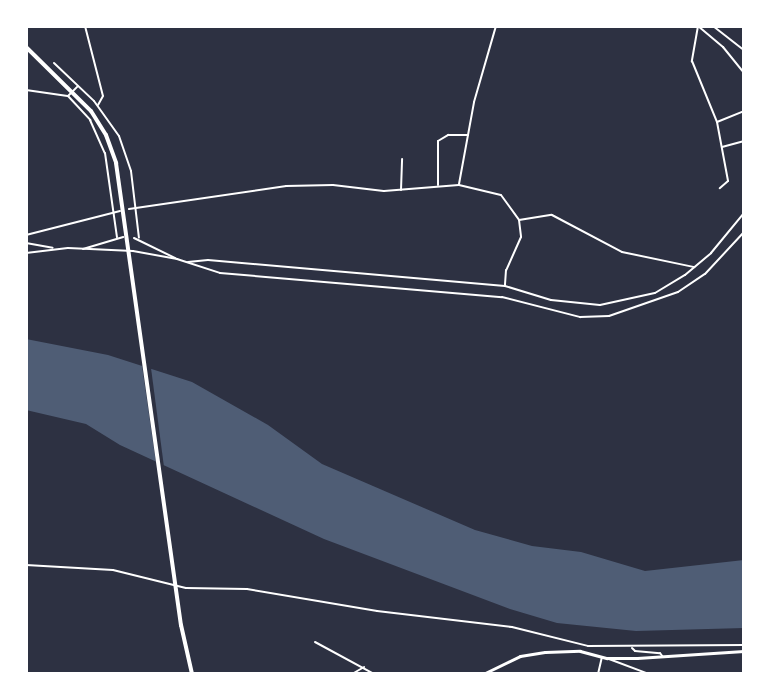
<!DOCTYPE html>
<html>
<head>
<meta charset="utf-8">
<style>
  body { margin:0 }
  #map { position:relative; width:770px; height:700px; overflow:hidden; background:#2d3142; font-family:"Varela Round",sans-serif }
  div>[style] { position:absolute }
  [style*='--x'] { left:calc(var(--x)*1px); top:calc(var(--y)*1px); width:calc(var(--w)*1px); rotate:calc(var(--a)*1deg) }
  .water>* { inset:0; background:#4f5d75 }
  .pier>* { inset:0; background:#2d3142 }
  .minor>* { height:2px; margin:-1px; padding:0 1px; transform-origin:1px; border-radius:1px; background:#fff }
  .secondary>* { height:3px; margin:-1.5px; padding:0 1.5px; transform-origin:1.5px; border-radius:1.5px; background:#fff }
  .primary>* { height:4px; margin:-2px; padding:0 2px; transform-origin:2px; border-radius:2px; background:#fff }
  span { translate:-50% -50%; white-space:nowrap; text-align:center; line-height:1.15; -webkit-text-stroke:4px #fff; paint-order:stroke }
  .frame { position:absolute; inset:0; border:28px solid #fff; pointer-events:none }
</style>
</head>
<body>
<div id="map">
  <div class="water">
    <i style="clip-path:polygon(26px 339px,108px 355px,192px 382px,268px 425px,322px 464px,475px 530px,532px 546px,581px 552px,645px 571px,744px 560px,744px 628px,636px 631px,557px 623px,510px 609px,324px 539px,120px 445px,86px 424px,26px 410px)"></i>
  </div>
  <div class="pier">
    <i style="clip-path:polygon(142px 366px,151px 368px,164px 467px,156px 463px)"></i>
  </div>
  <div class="minor">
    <i style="--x:85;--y:26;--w:72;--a:75.6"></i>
    <i style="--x:103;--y:96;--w:10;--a:119"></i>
    <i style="--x:698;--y:26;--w:36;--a:100"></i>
    <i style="--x:692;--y:61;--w:66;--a:67.7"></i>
    <i style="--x:717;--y:122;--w:60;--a:79.4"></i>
    <i style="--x:728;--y:181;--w:11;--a:139"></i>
    <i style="--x:698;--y:26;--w:33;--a:40"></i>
    <i style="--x:723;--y:47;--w:33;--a:51"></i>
    <i style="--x:713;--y:26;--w:39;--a:38"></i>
    <i style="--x:54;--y:63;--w:55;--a:43.5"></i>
    <i style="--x:94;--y:101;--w:43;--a:54.5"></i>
    <i style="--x:119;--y:136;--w:37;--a:71"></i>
    <i style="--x:131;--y:171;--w:67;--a:83.2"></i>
    <i style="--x:26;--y:90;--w:42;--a:8.1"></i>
    <i style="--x:68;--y:96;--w:33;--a:47"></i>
    <i style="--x:90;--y:120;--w:36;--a:66"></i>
    <i style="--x:105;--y:153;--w:85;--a:81.9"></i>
    <i style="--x:68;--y:96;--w:14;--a:-45"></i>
    <i style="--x:717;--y:122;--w:29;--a:-22"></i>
    <i style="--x:722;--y:147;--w:23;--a:-15"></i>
    <i style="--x:459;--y:184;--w:83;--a:-79.6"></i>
    <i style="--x:474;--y:102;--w:79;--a:-73.9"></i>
    <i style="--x:438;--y:185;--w:44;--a:-90"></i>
    <i style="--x:438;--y:141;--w:12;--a:-31"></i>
    <i style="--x:448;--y:135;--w:20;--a:0"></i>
    <i style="--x:401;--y:190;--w:31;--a:-88"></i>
    <i style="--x:129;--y:209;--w:159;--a:-8.3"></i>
    <i style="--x:286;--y:186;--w:47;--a:-1.2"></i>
    <i style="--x:333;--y:185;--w:51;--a:6.7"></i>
    <i style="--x:384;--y:191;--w:75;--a:-4.6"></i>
    <i style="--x:459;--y:185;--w:43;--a:13.4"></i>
    <i style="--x:501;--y:195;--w:31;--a:54"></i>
    <i style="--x:519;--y:220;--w:17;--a:83"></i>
    <i style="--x:521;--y:237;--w:36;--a:114"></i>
    <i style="--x:506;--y:270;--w:16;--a:94"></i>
    <i style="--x:519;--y:220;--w:33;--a:-9"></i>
    <i style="--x:552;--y:215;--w:79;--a:27.9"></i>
    <i style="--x:622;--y:252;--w:74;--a:11.8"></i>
    <i style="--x:26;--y:235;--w:97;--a:-14.3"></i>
    <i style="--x:134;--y:238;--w:46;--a:26"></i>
    <i style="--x:26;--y:243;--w:27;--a:10"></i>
    <i style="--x:83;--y:249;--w:42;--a:-16.7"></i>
    <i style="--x:26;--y:253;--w:42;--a:-6.8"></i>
    <i style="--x:68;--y:248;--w:65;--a:2.6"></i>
    <i style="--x:133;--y:251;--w:45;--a:10.3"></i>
    <i style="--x:177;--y:259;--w:45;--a:18"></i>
    <i style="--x:220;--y:273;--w:283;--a:4.9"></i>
    <i style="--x:502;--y:297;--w:81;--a:14.4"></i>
    <i style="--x:580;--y:317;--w:29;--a:-2"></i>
    <i style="--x:609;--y:316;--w:73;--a:-19.2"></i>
    <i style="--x:678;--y:292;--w:32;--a:-34"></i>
    <i style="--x:705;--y:274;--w:57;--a:-47.1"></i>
    <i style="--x:188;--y:262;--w:20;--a:-6"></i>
    <i style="--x:208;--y:260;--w:298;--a:5"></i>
    <i style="--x:505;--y:286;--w:48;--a:16.9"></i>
    <i style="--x:551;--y:300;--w:49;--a:5.8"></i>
    <i style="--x:600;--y:305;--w:56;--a:-12.3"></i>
    <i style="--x:655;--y:293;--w:35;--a:-31"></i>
    <i style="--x:685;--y:275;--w:34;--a:-40"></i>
    <i style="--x:711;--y:253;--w:52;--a:-50.5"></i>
    <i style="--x:26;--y:565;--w:87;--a:3.3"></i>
    <i style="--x:113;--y:570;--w:75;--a:13.9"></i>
    <i style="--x:186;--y:588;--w:61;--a:0.9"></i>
    <i style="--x:247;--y:589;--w:132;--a:9.6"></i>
    <i style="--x:377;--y:611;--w:136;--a:6.8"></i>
    <i style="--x:512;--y:627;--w:78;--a:14"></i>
    <i style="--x:588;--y:646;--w:156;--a:-0.4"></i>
    <i style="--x:315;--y:642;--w:67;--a:28.5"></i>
    <i style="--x:632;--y:648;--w:4;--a:45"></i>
    <i style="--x:635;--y:651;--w:25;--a:5"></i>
    <i style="--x:660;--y:653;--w:5;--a:53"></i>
    <i style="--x:609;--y:659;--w:43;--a:20.6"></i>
    <i style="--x:352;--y:674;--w:14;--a:-30"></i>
    <i style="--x:598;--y:674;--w:17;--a:-77"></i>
  </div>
  <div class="secondary">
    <i style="--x:483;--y:674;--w:41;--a:-25.9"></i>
    <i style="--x:520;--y:656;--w:25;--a:-9"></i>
    <i style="--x:545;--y:652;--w:35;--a:-2"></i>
    <i style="--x:580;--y:651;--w:28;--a:15"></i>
    <i style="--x:607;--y:658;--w:30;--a:0"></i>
    <i style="--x:637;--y:658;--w:107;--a:-3.7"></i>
  </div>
  <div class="primary">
    <i style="--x:26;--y:47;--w:91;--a:44.6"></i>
    <i style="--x:91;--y:111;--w:28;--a:58"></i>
    <i style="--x:106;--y:135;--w:30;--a:70"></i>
    <i style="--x:116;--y:163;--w:467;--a:82"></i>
    <i style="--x:181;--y:625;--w:50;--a:77.3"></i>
  </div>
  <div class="frame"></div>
</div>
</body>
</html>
